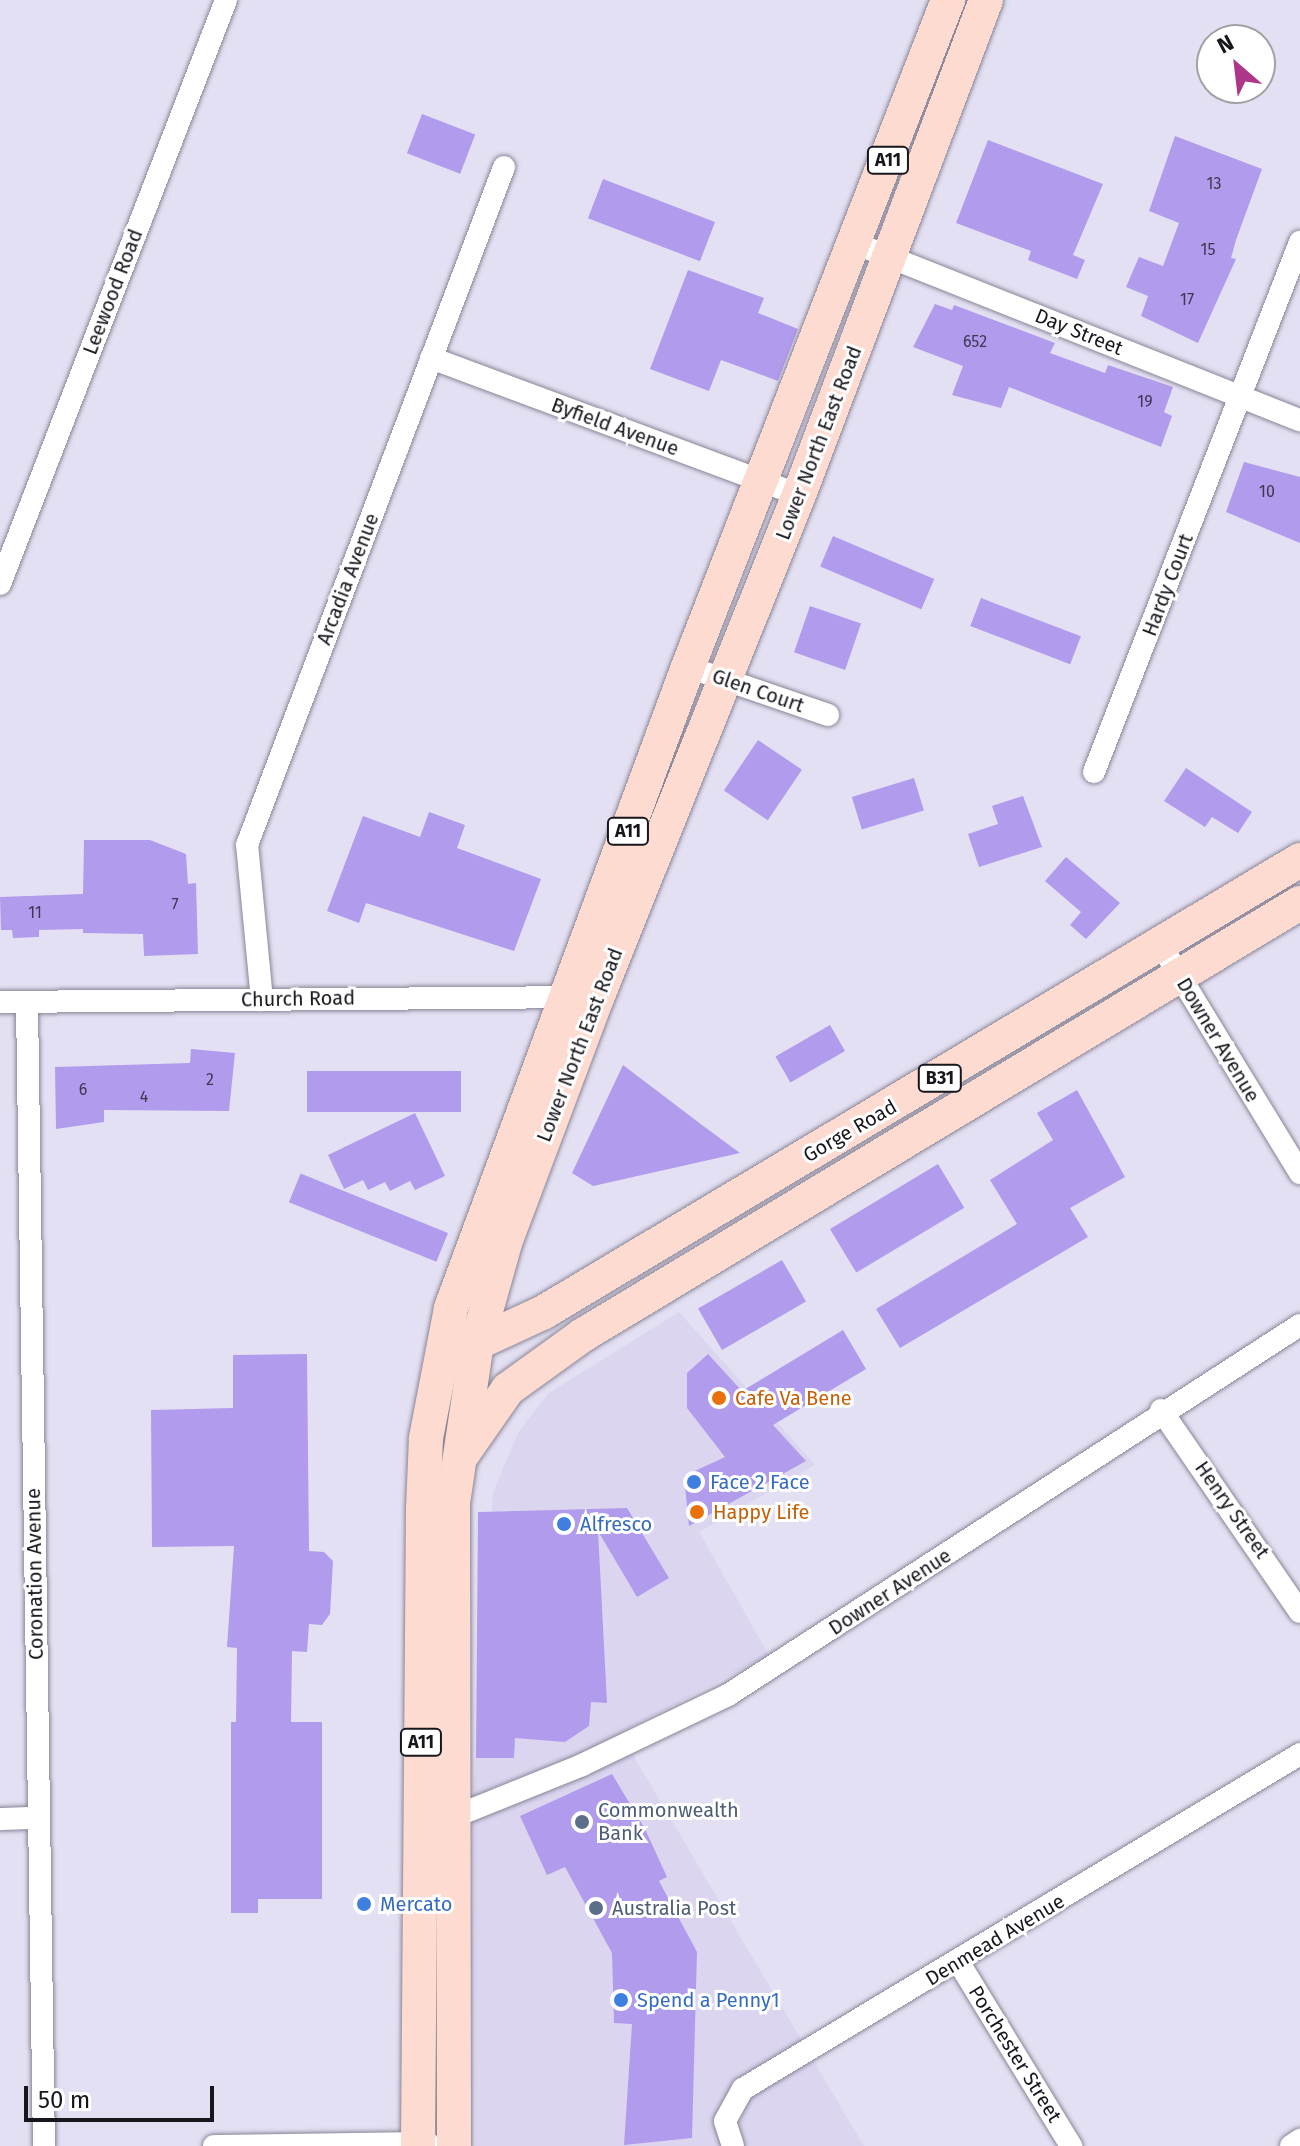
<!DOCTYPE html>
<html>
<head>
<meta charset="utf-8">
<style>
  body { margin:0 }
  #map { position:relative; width:1300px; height:2146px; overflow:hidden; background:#e4e0f3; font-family:"Fira Sans",sans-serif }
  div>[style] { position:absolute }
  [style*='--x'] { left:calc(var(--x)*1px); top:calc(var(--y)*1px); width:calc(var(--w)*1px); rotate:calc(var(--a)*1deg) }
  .built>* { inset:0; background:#dbd5f0 }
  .building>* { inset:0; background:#b19bec; transform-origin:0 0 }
  .roads { filter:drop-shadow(0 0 2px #898596) drop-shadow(0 0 2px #898596) }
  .street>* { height:22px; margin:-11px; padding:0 11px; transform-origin:11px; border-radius:11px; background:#fff }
  .primary>* { height:34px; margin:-17px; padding:0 17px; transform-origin:17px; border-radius:17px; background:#fddbd0 }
  .dots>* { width:22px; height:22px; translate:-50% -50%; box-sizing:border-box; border:4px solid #fff; border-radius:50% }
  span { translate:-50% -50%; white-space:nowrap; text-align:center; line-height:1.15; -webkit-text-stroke:6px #fff; paint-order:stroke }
  .number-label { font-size:16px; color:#3e3750 }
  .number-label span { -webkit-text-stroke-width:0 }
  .shield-label span { padding:2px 6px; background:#fff; border:2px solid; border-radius:6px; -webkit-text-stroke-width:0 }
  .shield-label { font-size:18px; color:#17161c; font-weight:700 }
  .street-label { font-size:20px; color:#17161c }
  .food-label { font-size:20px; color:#c56008 }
  .left { translate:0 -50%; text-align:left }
  .shop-label { font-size:20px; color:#366cbe }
  .service-label { font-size:20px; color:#4e5e75 }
  .north { position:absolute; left:1196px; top:24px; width:80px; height:80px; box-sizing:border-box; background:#fff; border:2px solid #a2a2a4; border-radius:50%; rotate:332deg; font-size:22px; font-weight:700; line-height:32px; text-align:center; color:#17161c }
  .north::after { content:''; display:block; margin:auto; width:28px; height:36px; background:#ad358a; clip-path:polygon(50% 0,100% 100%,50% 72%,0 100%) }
  .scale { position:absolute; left:24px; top:2086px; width:190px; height:36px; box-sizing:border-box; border:4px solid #17161c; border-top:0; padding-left:10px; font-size:24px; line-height:28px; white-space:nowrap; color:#17161c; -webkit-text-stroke:6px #fff; paint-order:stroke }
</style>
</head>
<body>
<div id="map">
  <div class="built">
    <i style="clip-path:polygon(679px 1312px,815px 1465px,699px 1532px,769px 1655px,620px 1733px,864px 2146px,476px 2146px,474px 1791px,493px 1492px,519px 1431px,549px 1393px)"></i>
  </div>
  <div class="building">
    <i style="left:422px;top:114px;width:57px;height:42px;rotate:21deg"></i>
    <i style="clip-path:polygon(1175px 136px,1262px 169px,1236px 240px,1231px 258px,1236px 259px,1198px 343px,1141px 316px,1148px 296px,1126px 287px,1139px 257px,1163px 266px,1179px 223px,1149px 211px)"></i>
    <i style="clip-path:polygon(988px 140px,1103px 184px,1073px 255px,1085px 260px,1077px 279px,1028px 260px,1031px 251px,956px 223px)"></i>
    <i style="left:603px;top:179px;width:120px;height:42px;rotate:21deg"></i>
    <i style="clip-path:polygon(688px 270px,764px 298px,758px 313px,798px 329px,778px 381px,721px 360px,709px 391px,650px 369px)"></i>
    <i style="clip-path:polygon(935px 304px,952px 310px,954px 305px,1055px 343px,1050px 353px,1105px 373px,1108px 365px,1173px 387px,1164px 412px,1172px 416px,1161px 447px,1009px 387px,1001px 408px,952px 395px,963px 366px,913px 347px)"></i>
    <i style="clip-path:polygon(1244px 462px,1300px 477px,1300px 543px,1226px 512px)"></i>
    <i style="left:833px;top:536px;width:110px;height:33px;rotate:23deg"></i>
    <i style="left:981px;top:598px;width:107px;height:30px;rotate:21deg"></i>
    <i style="left:810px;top:606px;width:54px;height:49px;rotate:19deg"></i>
    <i style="left:758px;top:740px;width:53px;height:61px;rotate:34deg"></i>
    <i style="clip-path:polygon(1186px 768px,1252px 812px,1238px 833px,1212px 817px,1205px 827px,1164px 801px)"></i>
    <i style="left:914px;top:778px;width:34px;height:65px;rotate:73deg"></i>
    <i style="clip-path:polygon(1023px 796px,1042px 847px,979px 867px,968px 834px,998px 824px,992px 806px)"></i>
    <i style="clip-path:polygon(429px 812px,465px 825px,457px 848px,541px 879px,514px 951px,366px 903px,359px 923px,327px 911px,363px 816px,420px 837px)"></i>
    <i style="clip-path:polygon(84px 840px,150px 840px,186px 854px,188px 884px,196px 883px,198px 954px,144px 956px,143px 934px,83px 933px,83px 929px,39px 930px,39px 937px,13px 938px,12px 930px,1px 930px,0 897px,83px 894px)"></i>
    <i style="clip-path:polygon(1066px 857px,1120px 903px,1086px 939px,1070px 925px,1081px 912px,1045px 881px)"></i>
    <i style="left:830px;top:1025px;width:30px;height:63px;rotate:60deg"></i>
    <i style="clip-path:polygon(191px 1049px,235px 1053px,229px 1111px,104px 1110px,104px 1122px,56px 1129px,55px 1067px,190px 1063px)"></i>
    <i style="clip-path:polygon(623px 1065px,702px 1125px,740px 1153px,593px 1186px,572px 1173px)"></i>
    <i style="left:307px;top:1071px;width:154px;height:41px"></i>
    <i style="clip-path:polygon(1077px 1090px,1125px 1177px,1070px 1208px,1088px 1237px,900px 1348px,876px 1309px,1017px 1224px,990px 1180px,1053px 1140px,1037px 1113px)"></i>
    <i style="clip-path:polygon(415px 1113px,445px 1176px,415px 1190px,410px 1181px,390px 1191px,385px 1182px,368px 1190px,363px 1180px,344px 1189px,328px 1155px)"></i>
    <i style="left:938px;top:1164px;width:51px;height:126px;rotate:59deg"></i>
    <i style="left:448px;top:1233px;width:31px;height:159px;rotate:112deg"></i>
    <i style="left:782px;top:1260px;width:48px;height:97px;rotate:60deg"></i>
    <i style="clip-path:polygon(843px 1330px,866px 1369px,773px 1425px,806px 1461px,689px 1526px,684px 1476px,725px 1457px,687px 1408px,687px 1373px,708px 1354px,742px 1391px)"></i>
    <i style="clip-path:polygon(307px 1354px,309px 1551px,324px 1552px,333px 1561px,330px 1614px,322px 1625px,309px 1624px,307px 1652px,292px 1651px,291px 1722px,322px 1722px,322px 1899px,258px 1899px,258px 1913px,231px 1913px,231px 1722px,236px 1722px,237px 1648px,227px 1647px,234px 1546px,152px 1547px,151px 1410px,233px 1408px,233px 1355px)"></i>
    <i style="clip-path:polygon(627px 1508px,669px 1578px,637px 1597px,598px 1531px,607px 1703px,591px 1702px,589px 1726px,565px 1742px,515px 1738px,514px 1758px,476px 1758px,478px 1512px)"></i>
    <i style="clip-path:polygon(612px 1774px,645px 1829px,667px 1877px,659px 1881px,697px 1952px,692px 2138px,624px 2145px,632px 2024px,614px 2023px,612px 1953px,565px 1867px,547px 1875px,520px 1816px)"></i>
  </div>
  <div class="roads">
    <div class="street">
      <i style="--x:857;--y:244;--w:477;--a:21.7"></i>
      <i style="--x:431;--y:358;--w:393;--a:20.4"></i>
      <i style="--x:0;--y:584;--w:626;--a:-68.84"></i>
      <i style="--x:688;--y:667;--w:148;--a:18.9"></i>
      <i style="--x:1094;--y:772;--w:569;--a:-68.76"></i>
      <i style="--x:1162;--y:947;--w:265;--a:58.6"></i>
      <i style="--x:262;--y:1000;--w:156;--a:-95.5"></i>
      <i style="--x:247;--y:845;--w:725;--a:-69.24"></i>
      <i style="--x:0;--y:1002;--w:579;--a:-0.49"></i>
      <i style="--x:27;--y:1003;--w:1143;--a:89.15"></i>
      <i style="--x:1161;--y:1410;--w:245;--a:55.5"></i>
      <i style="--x:456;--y:1816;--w:136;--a:-22"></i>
      <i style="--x:582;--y:1765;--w:162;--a:-25.6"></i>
      <i style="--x:728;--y:1695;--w:681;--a:-32.9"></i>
      <i style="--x:0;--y:1819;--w:38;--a:-2"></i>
      <i style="--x:959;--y:1963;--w:215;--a:58.5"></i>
      <i style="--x:214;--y:2146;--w:214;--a:-0.8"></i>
      <i style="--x:733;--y:2146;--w:26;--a:-108"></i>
      <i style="--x:725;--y:2121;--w:37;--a:-61"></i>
      <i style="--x:743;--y:2089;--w:650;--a:-31.02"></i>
      <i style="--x:1291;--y:2146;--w:11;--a:-34"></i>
    </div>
    <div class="primary">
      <i style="--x:477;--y:1343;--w:74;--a:-24.8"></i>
      <i style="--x:544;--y:1312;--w:881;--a:-30.87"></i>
      <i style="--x:462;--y:1455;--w:80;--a:-55.1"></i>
      <i style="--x:508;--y:1389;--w:92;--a:-35.8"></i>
      <i style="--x:583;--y:1335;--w:837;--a:-31.07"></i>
      <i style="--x:418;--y:2146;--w:637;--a:-89.55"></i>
      <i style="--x:423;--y:1509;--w:71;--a:-87.6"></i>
      <i style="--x:426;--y:1438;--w:132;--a:-79.1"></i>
      <i style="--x:451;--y:1308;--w:683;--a:-69.71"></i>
      <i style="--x:688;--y:667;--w:716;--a:-68.7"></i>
      <i style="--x:454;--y:2146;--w:643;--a:-90.09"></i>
      <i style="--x:453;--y:1503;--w:162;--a:-81.5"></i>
      <i style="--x:477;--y:1343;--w:107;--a:-74.3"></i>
      <i style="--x:506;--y:1240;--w:259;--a:-69.4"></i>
      <i style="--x:597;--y:998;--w:542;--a:-68.12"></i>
      <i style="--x:799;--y:495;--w:529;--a:-69.3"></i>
    </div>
  </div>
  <div class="dots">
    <i style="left:719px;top:1398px;background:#e8710a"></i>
    <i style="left:694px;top:1482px;background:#3f7fe0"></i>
    <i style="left:697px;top:1512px;background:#e8710a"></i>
    <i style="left:564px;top:1524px;background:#3f7fe0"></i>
    <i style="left:582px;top:1822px;background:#5c6f8a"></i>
    <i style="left:364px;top:1904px;background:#3f7fe0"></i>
    <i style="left:596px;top:1908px;background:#5c6f8a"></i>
    <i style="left:621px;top:2000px;background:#3f7fe0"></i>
  </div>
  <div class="number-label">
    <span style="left:1214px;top:184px">13</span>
    <span style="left:1208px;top:250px">15</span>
    <span style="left:1187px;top:300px">17</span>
    <span style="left:975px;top:342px">652</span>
    <span style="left:1145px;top:402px">19</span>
    <span style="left:1267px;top:492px">10</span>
    <span style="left:175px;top:905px">7</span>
    <span style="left:35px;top:913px">11</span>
    <span style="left:210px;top:1080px">2</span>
    <span style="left:83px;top:1090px">6</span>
    <span style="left:144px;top:1097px">4</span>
  </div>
  <div class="shield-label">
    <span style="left:888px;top:160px">A11</span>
    <span style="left:628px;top:831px">A11</span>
    <span style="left:940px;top:1078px">B31</span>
    <span style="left:421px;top:1742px">A11</span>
  </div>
  <div class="street-label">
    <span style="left:113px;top:292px;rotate:-69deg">Leewood Road</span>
    <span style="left:1079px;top:332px;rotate:22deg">Day Street</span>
    <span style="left:615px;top:427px;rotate:20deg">Byfield Avenue</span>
    <span style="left:819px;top:443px;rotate:-69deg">Lower North East Road</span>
    <span style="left:348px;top:579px;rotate:-69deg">Arcadia Avenue</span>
    <span style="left:1168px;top:585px;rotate:-69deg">Hardy Court</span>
    <span style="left:758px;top:691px;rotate:19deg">Glen Court</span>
    <span style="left:298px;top:999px;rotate:-1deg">Church Road</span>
    <span style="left:1218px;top:1040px;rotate:59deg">Downer Avenue</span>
    <span style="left:580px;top:1045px;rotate:-69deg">Lower North East Road</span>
    <span style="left:850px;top:1131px;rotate:-30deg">Gorge Road</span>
    <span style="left:1232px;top:1510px;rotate:55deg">Henry Street</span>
    <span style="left:35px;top:1574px;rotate:-91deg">Coronation Avenue</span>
    <span style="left:890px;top:1592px;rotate:-33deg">Downer Avenue</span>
    <span style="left:995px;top:1940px;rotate:-31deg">Denmead Avenue</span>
    <span style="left:1015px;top:2054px;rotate:58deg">Porchester Street</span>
  </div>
  <div class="food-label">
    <span class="left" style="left:735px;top:1398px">Cafe Va Bene</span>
    <span class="left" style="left:713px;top:1512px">Happy Life</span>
  </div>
  <div class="shop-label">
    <span class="left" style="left:710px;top:1482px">Face 2 Face</span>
    <span class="left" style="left:580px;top:1524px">Alfresco</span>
    <span class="left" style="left:380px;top:1904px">Mercato</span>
    <span class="left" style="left:637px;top:2000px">Spend a Penny1</span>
  </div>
  <div class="service-label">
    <span class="left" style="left:598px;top:1822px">Commonwealth<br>Bank</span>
    <span class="left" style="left:612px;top:1908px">Australia Post</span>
  </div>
  <div class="north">N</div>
  <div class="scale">50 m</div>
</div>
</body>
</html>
